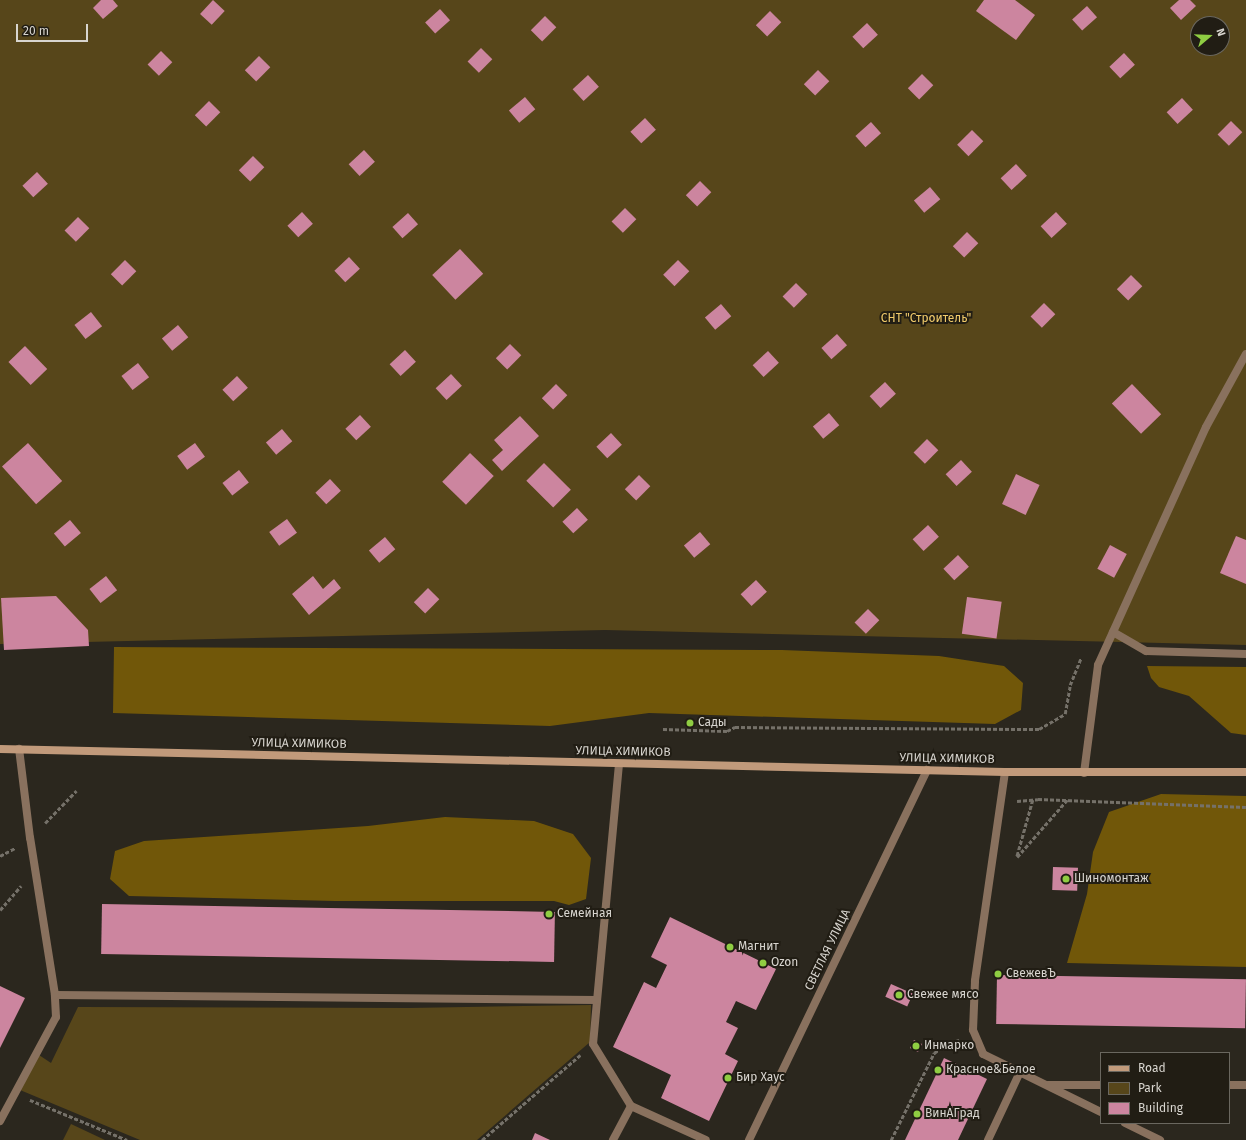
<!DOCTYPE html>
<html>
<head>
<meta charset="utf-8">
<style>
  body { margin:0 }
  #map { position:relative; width:1246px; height:1140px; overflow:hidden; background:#2b271e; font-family:"Fira Sans",sans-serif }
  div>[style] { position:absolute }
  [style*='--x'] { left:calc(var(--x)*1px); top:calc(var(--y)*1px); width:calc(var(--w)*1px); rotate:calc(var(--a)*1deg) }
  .green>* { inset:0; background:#57461a }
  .forest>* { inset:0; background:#715709 }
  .building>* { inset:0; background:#cc859f; transform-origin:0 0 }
  .path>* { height:2.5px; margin-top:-1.25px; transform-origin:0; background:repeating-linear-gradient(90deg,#757169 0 4px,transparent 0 6px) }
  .service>* { height:8px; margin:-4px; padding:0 4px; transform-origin:4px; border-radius:4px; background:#89715e }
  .minor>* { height:8px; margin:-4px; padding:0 4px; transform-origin:4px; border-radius:4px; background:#89715e }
  .tertiary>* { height:8px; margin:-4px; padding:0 4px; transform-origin:4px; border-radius:4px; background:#89715e }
  .secondary>* { height:8px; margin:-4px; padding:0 4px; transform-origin:4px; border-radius:4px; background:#c19a7b }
  .dots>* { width:11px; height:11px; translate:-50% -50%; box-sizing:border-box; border:2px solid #211d14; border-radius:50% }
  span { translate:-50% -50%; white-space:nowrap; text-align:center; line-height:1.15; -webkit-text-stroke:4px #211d14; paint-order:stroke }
  .park-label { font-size:12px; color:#f1cb6b }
  .poi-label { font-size:12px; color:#d8d5cf }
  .left { translate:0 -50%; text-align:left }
  .street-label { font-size:12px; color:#d8d5cf }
  .legend { position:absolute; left:1100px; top:1052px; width:130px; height:72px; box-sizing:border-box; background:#211d14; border:1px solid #6a675f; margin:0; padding:5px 7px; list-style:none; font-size:12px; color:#d8d5cf }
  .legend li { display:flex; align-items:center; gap:8px; height:20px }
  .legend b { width:20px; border:1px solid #6a675f }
  .north { position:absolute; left:1190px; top:16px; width:40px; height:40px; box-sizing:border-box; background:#211d14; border:1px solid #6a675f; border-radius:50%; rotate:71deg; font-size:11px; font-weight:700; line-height:16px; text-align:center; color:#d8d5cf }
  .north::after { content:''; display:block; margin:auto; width:14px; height:18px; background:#8fcd42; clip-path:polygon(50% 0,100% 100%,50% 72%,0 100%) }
  .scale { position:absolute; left:16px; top:24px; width:72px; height:18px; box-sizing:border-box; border:2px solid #d8d5cf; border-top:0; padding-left:5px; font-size:12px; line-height:14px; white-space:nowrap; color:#d8d5cf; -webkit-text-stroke:3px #211d14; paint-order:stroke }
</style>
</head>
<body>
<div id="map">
  <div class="green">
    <i style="clip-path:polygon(evenodd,0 0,1246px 0,1246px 645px,605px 630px,0 644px,0 0,1198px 24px,1222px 24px,1222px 48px,1198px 48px,1198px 24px)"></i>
    <i style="clip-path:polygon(591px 1005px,590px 1042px,477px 1140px,140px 1140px,20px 1090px,39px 1055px,51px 1063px,78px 1007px,409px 1008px)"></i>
    <i style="clip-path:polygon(71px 1124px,105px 1140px,63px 1140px)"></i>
  </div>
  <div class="forest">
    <i style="clip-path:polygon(114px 647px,782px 650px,939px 656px,1004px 666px,1023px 683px,1021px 710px,995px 724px,649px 713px,550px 726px,113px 713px)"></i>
    <i style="clip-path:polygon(1147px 666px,1246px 667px,1246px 735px,1231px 733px,1189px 696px,1159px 687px,1151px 678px)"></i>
    <i style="clip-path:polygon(1161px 794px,1246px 796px,1246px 967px,1067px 963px,1087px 894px,1093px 852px,1109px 812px)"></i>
    <i style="clip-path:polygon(445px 817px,534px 821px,573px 834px,591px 858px,586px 899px,569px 905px,554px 901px,335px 901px,129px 896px,110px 879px,115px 851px,144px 841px,368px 826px)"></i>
  </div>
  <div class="building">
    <i style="clip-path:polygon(101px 0,113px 0,118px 6px,103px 19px,93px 8px)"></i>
    <i style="left:213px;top:0;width:16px;height:19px;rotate:43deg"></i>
    <i style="clip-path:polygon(984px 0,1015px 0,1035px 15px,1016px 40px,976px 11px)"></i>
    <i style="clip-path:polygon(1179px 0,1190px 0,1196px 6px,1181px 20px,1170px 8px)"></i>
    <i style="left:1087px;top:6px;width:15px;height:20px;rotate:48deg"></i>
    <i style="left:440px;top:9px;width:15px;height:20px;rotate:48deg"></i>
    <i style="left:770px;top:11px;width:16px;height:20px;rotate:45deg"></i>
    <i style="left:545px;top:16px;width:16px;height:20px;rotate:45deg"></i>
    <i style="left:867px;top:23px;width:16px;height:20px;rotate:47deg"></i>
    <i style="left:481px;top:48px;width:16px;height:19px;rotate:45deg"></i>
    <i style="left:161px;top:51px;width:16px;height:19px;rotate:45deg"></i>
    <i style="left:1124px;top:53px;width:16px;height:20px;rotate:47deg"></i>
    <i style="left:259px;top:56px;width:16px;height:20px;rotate:45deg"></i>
    <i style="left:818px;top:70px;width:16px;height:20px;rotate:45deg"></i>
    <i style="left:922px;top:74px;width:16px;height:20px;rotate:45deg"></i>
    <i style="left:588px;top:75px;width:16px;height:21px;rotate:47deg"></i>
    <i style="left:525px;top:97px;width:16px;height:21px;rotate:50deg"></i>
    <i style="left:1182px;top:98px;width:16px;height:21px;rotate:47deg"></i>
    <i style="left:209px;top:101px;width:16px;height:20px;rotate:45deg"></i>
    <i style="left:645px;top:118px;width:16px;height:20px;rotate:47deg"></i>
    <i style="left:1231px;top:121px;width:16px;height:19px;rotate:45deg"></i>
    <i style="left:871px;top:122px;width:15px;height:21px;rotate:48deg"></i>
    <i style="left:972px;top:130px;width:16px;height:21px;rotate:45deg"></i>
    <i style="left:364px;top:150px;width:16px;height:21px;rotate:47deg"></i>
    <i style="left:253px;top:156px;width:16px;height:20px;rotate:45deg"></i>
    <i style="left:1016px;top:164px;width:16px;height:21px;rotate:47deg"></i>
    <i style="left:37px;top:172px;width:16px;height:20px;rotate:47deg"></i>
    <i style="left:700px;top:181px;width:16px;height:20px;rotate:45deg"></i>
    <i style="left:930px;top:187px;width:16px;height:21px;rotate:50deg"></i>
    <i style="left:625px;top:208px;width:16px;height:19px;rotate:45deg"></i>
    <i style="left:302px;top:212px;width:16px;height:20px;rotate:47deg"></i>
    <i style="left:1056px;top:212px;width:16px;height:21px;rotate:47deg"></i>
    <i style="left:408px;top:213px;width:15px;height:21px;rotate:48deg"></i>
    <i style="left:78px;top:217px;width:16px;height:19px;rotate:45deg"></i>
    <i style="left:967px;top:232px;width:16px;height:20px;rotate:45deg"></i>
    <i style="left:460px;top:249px;width:34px;height:38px;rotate:47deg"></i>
    <i style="left:349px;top:257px;width:16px;height:20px;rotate:47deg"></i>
    <i style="left:125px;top:260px;width:16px;height:20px;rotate:45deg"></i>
    <i style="left:678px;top:260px;width:16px;height:21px;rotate:45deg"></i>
    <i style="left:1131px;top:275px;width:16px;height:20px;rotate:45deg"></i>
    <i style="left:796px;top:283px;width:16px;height:19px;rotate:45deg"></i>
    <i style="left:1044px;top:303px;width:16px;height:19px;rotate:45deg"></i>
    <i style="left:721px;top:304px;width:16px;height:21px;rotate:50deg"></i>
    <i style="left:91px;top:312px;width:18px;height:21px;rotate:52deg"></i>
    <i style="left:178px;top:325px;width:16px;height:21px;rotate:50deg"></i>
    <i style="left:837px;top:334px;width:15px;height:21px;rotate:48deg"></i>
    <i style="left:510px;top:344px;width:16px;height:20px;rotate:45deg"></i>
    <i style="left:25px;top:346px;width:32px;height:23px;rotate:46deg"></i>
    <i style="left:405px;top:350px;width:16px;height:21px;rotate:47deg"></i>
    <i style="left:768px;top:351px;width:16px;height:21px;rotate:47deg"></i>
    <i style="left:138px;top:363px;width:18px;height:21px;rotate:52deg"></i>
    <i style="left:451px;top:374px;width:16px;height:21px;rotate:47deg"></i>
    <i style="left:237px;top:376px;width:16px;height:20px;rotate:47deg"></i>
    <i style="left:885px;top:382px;width:16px;height:21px;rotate:47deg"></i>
    <i style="left:556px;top:384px;width:16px;height:20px;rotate:45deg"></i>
    <i style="left:1132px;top:384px;width:42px;height:28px;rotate:46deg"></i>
    <i style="left:829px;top:413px;width:16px;height:21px;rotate:50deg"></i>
    <i style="left:360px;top:415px;width:16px;height:20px;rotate:47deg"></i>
    <i style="clip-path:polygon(520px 416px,539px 436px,502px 471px,492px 460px,503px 450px,494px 440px)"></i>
    <i style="left:282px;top:429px;width:16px;height:21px;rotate:50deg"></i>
    <i style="left:611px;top:433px;width:16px;height:20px;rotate:47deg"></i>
    <i style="left:927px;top:439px;width:16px;height:19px;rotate:45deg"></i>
    <i style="left:28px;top:443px;width:51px;height:35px;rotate:48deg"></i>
    <i style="left:195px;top:443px;width:17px;height:22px;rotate:54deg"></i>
    <i style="left:470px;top:453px;width:33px;height:40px;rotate:44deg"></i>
    <i style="left:961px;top:460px;width:16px;height:21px;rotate:47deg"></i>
    <i style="left:544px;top:463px;width:38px;height:25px;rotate:45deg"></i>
    <i style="left:239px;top:470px;width:16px;height:21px;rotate:52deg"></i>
    <i style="left:1016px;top:474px;width:26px;height:33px;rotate:25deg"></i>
    <i style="left:639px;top:475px;width:16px;height:20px;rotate:45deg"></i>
    <i style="left:330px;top:479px;width:16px;height:20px;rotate:47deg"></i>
    <i style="left:577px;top:508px;width:16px;height:20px;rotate:47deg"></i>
    <i style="left:287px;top:519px;width:17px;height:22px;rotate:54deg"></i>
    <i style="left:70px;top:520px;width:17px;height:21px;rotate:50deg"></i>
    <i style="left:928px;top:525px;width:16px;height:21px;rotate:47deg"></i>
    <i style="left:700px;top:532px;width:16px;height:21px;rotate:50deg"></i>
    <i style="clip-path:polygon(1236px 536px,1246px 540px,1246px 584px,1220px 573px)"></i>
    <i style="left:385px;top:537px;width:16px;height:21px;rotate:50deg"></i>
    <i style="left:1110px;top:545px;width:19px;height:27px;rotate:28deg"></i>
    <i style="left:958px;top:555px;width:16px;height:20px;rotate:47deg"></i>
    <i style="left:106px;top:576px;width:18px;height:21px;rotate:52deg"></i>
    <i style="clip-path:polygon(313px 576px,323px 589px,334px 579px,341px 588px,309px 615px,292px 594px)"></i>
    <i style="left:756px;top:580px;width:16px;height:21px;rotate:47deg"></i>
    <i style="left:428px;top:588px;width:16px;height:20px;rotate:45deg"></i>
    <i style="clip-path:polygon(56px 596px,88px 630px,89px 646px,4px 650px,1px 598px)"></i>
    <i style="left:967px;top:597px;width:35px;height:37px;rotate:8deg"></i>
    <i style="left:868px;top:609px;width:16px;height:19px;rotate:45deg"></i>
    <i style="left:1053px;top:867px;width:25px;height:23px;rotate:2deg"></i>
    <i style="left:102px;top:904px;width:453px;height:50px;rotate:1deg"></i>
    <i style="clip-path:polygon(670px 917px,776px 969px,756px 1010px,736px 1001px,726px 1022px,738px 1028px,725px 1054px,738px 1061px,709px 1121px,661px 1098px,671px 1075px,613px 1047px,644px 982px,656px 988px,667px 965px,651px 957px)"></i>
    <i style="left:997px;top:975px;width:249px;height:49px;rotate:1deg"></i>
    <i style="left:891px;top:984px;width:24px;height:14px;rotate:24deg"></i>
    <i style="clip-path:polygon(0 986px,25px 998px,0 1048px)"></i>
    <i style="left:914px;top:1040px;width:9px;height:9px;rotate:27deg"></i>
    <i style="clip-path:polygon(944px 1058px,987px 1079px,958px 1140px,905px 1140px)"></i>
    <i style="clip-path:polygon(535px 1133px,550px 1140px,532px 1140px)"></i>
  </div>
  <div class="path">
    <i style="--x:663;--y:729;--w:64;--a:1.8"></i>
    <i style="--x:727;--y:731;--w:9;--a:-27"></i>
    <i style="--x:735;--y:727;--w:304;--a:0.4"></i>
    <i style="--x:1039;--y:729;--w:30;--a:-30"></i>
    <i style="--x:1065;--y:714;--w:29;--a:-80"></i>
    <i style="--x:1070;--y:685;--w:29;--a:-68"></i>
    <i style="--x:1033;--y:800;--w:59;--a:105.7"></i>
    <i style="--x:1017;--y:857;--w:76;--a:-48.7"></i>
    <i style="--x:1017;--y:801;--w:21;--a:-5"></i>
    <i style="--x:1038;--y:799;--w:208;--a:2.2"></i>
    <i style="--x:45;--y:823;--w:45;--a:-45.9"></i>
    <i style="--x:0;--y:856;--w:17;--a:-28"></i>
    <i style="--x:0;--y:910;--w:32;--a:-49"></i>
    <i style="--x:30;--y:1100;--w:105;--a:22.4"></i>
    <i style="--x:482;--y:1140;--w:130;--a:-40.9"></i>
    <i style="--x:891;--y:1140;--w:97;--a:-63.7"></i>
    <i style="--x:934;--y:1053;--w:14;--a:-36"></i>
    <i style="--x:945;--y:1045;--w:15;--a:-20"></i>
  </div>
  <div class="service">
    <i style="--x:1113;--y:632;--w:38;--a:30"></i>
    <i style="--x:1146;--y:651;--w:100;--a:1.7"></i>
    <i style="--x:619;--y:764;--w:281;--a:95.3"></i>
    <i style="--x:593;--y:1044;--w:73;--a:58.5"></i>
    <i style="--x:631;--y:1106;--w:82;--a:24.4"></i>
    <i style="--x:1005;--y:772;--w:211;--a:98.2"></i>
    <i style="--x:975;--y:981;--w:49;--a:92.3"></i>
    <i style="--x:973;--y:1030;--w:26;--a:67"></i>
    <i style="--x:983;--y:1054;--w:131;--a:26.2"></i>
    <i style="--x:55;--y:995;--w:542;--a:0.53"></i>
    <i style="--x:1048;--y:1085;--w:53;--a:0"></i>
    <i style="--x:1229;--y:1085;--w:17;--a:0"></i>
    <i style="--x:0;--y:1121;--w:118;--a:-61.7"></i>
    <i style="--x:56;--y:1017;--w:22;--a:-93"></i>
    <i style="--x:55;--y:995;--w:159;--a:-99"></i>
    <i style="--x:30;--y:838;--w:90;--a:-97"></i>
    <i style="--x:1125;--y:1123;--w:39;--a:26"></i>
    <i style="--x:613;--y:1140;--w:38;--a:-62"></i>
    <i style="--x:988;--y:1140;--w:75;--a:-64.8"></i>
  </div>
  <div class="minor">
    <i style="--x:1084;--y:773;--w:109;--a:-82.6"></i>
    <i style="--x:1098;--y:665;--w:261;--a:-65.6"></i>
    <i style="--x:1206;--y:427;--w:83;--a:-61.3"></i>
  </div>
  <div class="tertiary">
    <i style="--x:749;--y:1140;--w:411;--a:-64.3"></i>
  </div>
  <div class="secondary">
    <i style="--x:0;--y:749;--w:1005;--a:1.31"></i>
    <i style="--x:1005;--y:772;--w:241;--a:0"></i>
  </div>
  <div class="dots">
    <i style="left:690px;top:723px;background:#8fcd42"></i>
    <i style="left:1066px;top:879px;background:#8fcd42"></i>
    <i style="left:549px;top:914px;background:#8fcd42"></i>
    <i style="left:730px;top:947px;background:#8fcd42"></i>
    <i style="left:763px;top:963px;background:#8fcd42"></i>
    <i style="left:998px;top:974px;background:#8fcd42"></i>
    <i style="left:899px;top:995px;background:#8fcd42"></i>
    <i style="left:916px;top:1046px;background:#8fcd42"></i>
    <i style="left:938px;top:1070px;background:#8fcd42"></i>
    <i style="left:728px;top:1078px;background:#8fcd42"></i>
    <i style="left:917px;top:1114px;background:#8fcd42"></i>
  </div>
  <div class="park-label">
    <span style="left:926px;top:319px">СНТ "Строитель"</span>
  </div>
  <div class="poi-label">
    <span class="left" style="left:698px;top:723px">Сады</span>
    <span class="left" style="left:1074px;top:879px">Шиномонтаж</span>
    <span class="left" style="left:557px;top:914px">Семейная</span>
    <span class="left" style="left:738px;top:947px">Магнит</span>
    <span class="left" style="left:771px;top:963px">Ozon</span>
    <span class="left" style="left:1006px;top:974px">СвежевЪ</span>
    <span class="left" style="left:907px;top:995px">Свежее мясо</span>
    <span class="left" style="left:924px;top:1046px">Инмарко</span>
    <span class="left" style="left:946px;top:1070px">Красное&amp;Белое</span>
    <span class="left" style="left:736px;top:1078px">Бир Хаус</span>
    <span class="left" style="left:925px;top:1114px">ВинАГрад</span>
  </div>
  <div class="street-label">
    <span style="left:299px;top:744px;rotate:1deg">УЛИЦА ХИМИКОВ</span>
    <span style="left:623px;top:752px;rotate:1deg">УЛИЦА ХИМИКОВ</span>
    <span style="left:947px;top:759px;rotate:1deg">УЛИЦА ХИМИКОВ</span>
    <span style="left:828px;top:950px;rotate:-64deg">СВЕТЛАЯ УЛИЦА</span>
  </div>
  <ul class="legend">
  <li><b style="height:5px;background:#c19a7b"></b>Road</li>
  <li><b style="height:11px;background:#57461a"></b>Park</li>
  <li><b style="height:11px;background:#cc859f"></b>Building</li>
  </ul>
  <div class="north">N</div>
  <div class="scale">20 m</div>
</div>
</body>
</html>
